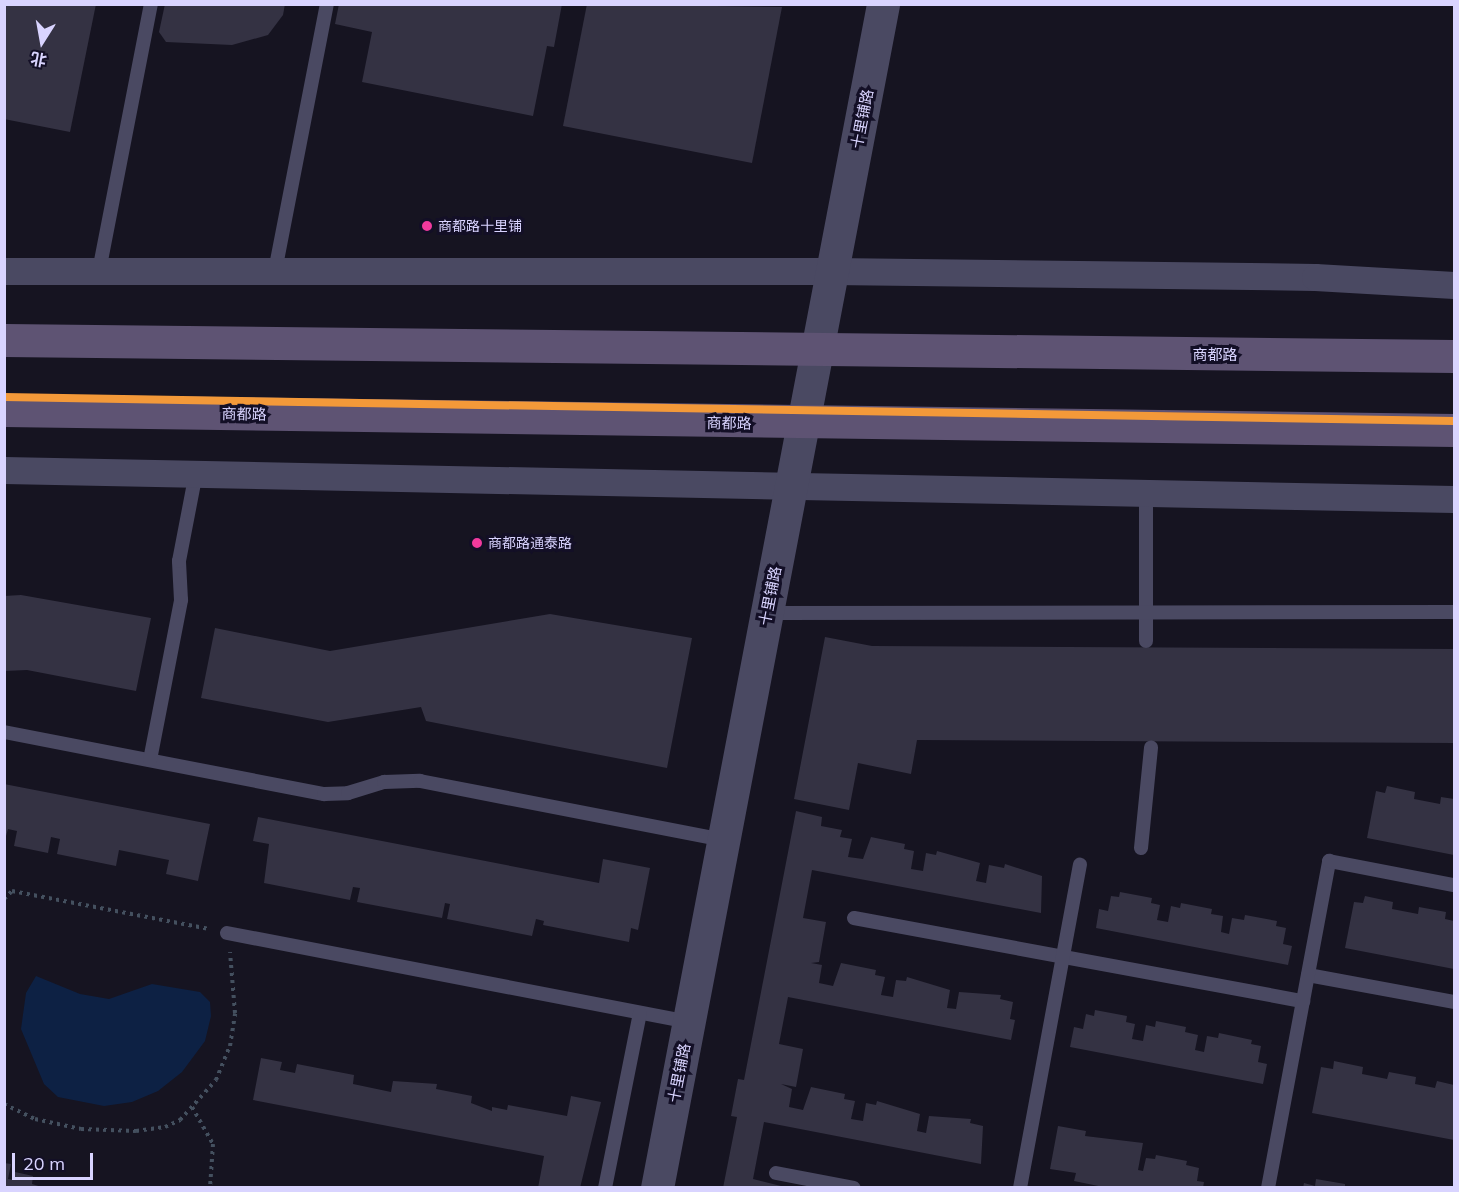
<!DOCTYPE html>
<html>
<head>
<meta charset="utf-8">
<style>
  body { margin:0 }
  #map { position:relative; width:1459px; height:1192px; overflow:hidden; background:#161421; font-family:Mulish,"Noto Sans SC",sans-serif }
  div>[style] { position:absolute }
  [style*='--x'] { left:calc(var(--x)*1px); top:calc(var(--y)*1px); width:calc(var(--w)*1px); rotate:calc(var(--a)*1deg) }
  .water>* { inset:0; background:#0d2144 }
  .building>* { inset:0; background:#343243 }
  .path>* { height:4px; margin-top:-2px; transform-origin:0; background:repeating-linear-gradient(90deg,#44505f 0 3px,transparent 0 7.5px) }
  .service>* { height:14px; margin:-7px; padding:0 7px; transform-origin:7px; border-radius:7px; background:#4a4962 }
  .minor>* { height:27px; margin:-13.5px; padding:0 13.5px; transform-origin:13.5px; border-radius:13.5px; background:#4a4962 }
  .tertiary>* { height:33px; margin:-16.5px; padding:0 16.5px; transform-origin:16.5px; border-radius:16.5px; background:#4a4962 }
  .primary>* { height:33px; margin:-16.5px; padding:0 16.5px; transform-origin:16.5px; border-radius:16.5px; background:#5e5373 }
  .metro-1>* { height:8px; margin:-4px; padding:0 4px; transform-origin:4px; border-radius:4px; background:#f39939 }
  .dots>* { width:16px; height:16px; translate:-50% -50%; box-sizing:border-box; border:3px solid #130f26; border-radius:50% }
  span { translate:-50% -50%; white-space:nowrap; text-align:center; line-height:1.15; -webkit-text-stroke:6px #130f26; paint-order:stroke }
  .bus-label { font-size:14px; color:#d9d4ff }
  .left { translate:0 -50%; text-align:left }
  .street-label { font-size:15px; color:#d9d4ff }
  .frame { position:absolute; inset:0; border:6px solid #d9d4ff; pointer-events:none }
  .north { position:absolute; left:12px; top:12px; width:60px; height:60px; -webkit-text-stroke:4px #130f26; paint-order:stroke; rotate:191deg; font-size:16px; font-weight:700; line-height:24px; text-align:center; color:#d9d4ff }
  .north::after { content:''; display:block; margin:auto; width:21px; height:27px; background:#d9d4ff; clip-path:polygon(50% 0,100% 100%,50% 72%,0 100%) }
  .scale { position:absolute; left:12px; top:1153px; width:81px; height:27px; box-sizing:border-box; border:3px solid #d9d4ff; border-top:0; padding-left:8px; font-size:18px; line-height:21px; white-space:nowrap; color:#d9d4ff; -webkit-text-stroke:4px #130f26; paint-order:stroke }
</style>
</head>
<body>
<div id="map">
  <div class="water">
    <i style="clip-path:polygon(36px 976px,80px 994px,109px 999px,152px 984px,200px 992px,210px 1002px,211px 1016px,205px 1041px,182px 1072px,158px 1091px,132px 1102px,104px 1106px,58px 1097px,44px 1084px,21px 1029px,26px 993px)"></i>
  </div>
  <div class="building">
    <i style="clip-path:polygon(4px 4px,96px 4px,70px 132px,4px 119px)"></i>
    <i style="clip-path:polygon(165px 4px,285px 4px,283px 15px,268px 35px,232px 45px,166px 42px,159px 32px)"></i>
    <i style="clip-path:polygon(339px 4px,562px 4px,554px 47px,547px 46px,533px 116px,362px 82px,372px 32px,335px 24px)"></i>
    <i style="clip-path:polygon(587px 4px,782px 7px,752px 163px,563px 126px)"></i>
    <i style="clip-path:polygon(21px 595px,151px 618px,136px 691px,27px 670px,4px 671px,4px 596px)"></i>
    <i style="clip-path:polygon(550px 614px,692px 638px,667px 768px,426px 721px,421px 707px,328px 722px,201px 698px,215px 628px,330px 651px)"></i>
    <i style="clip-path:polygon(825px 637px,872px 646px,1454px 649px,1454px 743px,917px 740px,911px 774px,858px 763px,849px 810px,794px 799px)"></i>
    <i style="clip-path:polygon(4px 784px,210px 824px,198px 881px,166px 874px,169px 860px,119px 850px,116px 866px,57px 854px,60px 839px,51px 837px,48px 853px,14px 846px,17px 831px,8px 829px,4px 843px)"></i>
    <i style="clip-path:polygon(1387px 786px,1415px 792px,1414px 799px,1440px 804px,1441px 797px,1454px 799px,1454px 855px,1367px 838px,1376px 791px,1385px 793px)"></i>
    <i style="clip-path:polygon(796px 811px,822px 817px,821px 826px,842px 830px,840px 837px,852px 839px,848px 857px,863px 859px,871px 837px,905px 844px,904px 849px,914px 851px,911px 869px,923px 871px,926px 853px,936px 855px,937px 851px,980px 863px,976px 881px,986px 883px,989px 865px,1004px 868px,1005px 864px,1042px 876px,1041px 913px,812px 870px,803px 918px,826px 922px,819px 962px,811px 963px,822px 965px,819px 983px,833px 986px,841px 963px,876px 970px,875px 975px,885px 977px,881px 995px,893px 997px,896px 980px,906px 981px,907px 977px,950px 990px,947px 1008px,956px 1009px,959px 992px,1001px 995px,1000px 999px,1013px 1002px,1010px 1019px,1015px 1020px,1011px 1040px,788px 997px,779px 1044px,803px 1049px,796px 1087px,781px 1084px,792px 1089px,789px 1107px,803px 1110px,811px 1087px,845px 1094px,844px 1099px,855px 1101px,851px 1119px,863px 1121px,866px 1103px,876px 1105px,877px 1101px,920px 1114px,917px 1131px,926px 1133px,929px 1116px,971px 1119px,970px 1123px,983px 1126px,981px 1164px,764px 1122px,753px 1179px,789px 1188px,723px 1188px,737px 1117px,731px 1116px,738px 1079px,744px 1080px)"></i>
    <i style="clip-path:polygon(258px 817px,599px 883px,603px 859px,650px 868px,638px 930px,631px 928px,629px 942px,543px 925px,544px 921px,536px 919px,532px 936px,447px 919px,450px 904px,445px 903px,442px 918px,357px 902px,360px 888px,353px 887px,350px 900px,264px 883px,269px 844px,253px 841px)"></i>
    <i style="clip-path:polygon(1120px 892px,1152px 898px,1151px 903px,1160px 905px,1157px 920px,1168px 922px,1171px 906px,1180px 908px,1181px 903px,1212px 909px,1211px 914px,1223px 916px,1221px 932px,1229px 934px,1232px 918px,1244px 920px,1245px 915px,1277px 921px,1276px 926px,1286px 928px,1283px 944px,1292px 946px,1288px 965px,1096px 928px,1099px 909px,1108px 911px,1111px 896px,1119px 897px)"></i>
    <i style="clip-path:polygon(1365px 896px,1393px 902px,1392px 909px,1418px 914px,1419px 907px,1446px 912px,1445px 919px,1454px 921px,1454px 969px,1345px 948px,1354px 902px,1363px 903px)"></i>
    <i style="clip-path:polygon(1095px 1010px,1127px 1016px,1126px 1022px,1135px 1024px,1132px 1039px,1143px 1041px,1146px 1025px,1155px 1027px,1156px 1021px,1186px 1027px,1185px 1032px,1198px 1035px,1195px 1050px,1204px 1052px,1207px 1036px,1218px 1038px,1219px 1033px,1252px 1040px,1251px 1044px,1261px 1046px,1258px 1062px,1267px 1064px,1263px 1084px,1070px 1047px,1074px 1027px,1083px 1029px,1086px 1014px,1094px 1016px)"></i>
    <i style="clip-path:polygon(261px 1058px,282px 1062px,280px 1070px,295px 1073px,297px 1064px,354px 1075px,353px 1084px,391px 1092px,393px 1081px,437px 1084px,436px 1089px,472px 1096px,471px 1103px,492px 1111px,492px 1107px,507px 1110px,508px 1105px,567px 1116px,571px 1096px,601px 1102px,580px 1188px,538px 1188px,544px 1156px,253px 1100px)"></i>
    <i style="clip-path:polygon(1334px 1061px,1363px 1067px,1362px 1074px,1387px 1079px,1389px 1072px,1416px 1077px,1415px 1084px,1435px 1088px,1437px 1081px,1454px 1085px,1454px 1140px,1312px 1113px,1321px 1067px,1333px 1069px)"></i>
    <i style="clip-path:polygon(1058px 1126px,1086px 1131px,1085px 1136px,1143px 1143px,1138px 1170px,1143px 1171px,1146px 1158px,1155px 1159px,1156px 1155px,1187px 1161px,1186px 1165px,1199px 1168px,1197px 1181px,1204px 1182px,1203px 1188px,1108px 1188px,1074px 1181px,1076px 1173px,1050px 1169px)"></i>
    <i style="clip-path:polygon(4px 1163px,11px 1164px,8px 1179px,14px 1180px,15px 1172px,33px 1176px,32px 1184px,45px 1188px,4px 1188px)"></i>
    <i style="clip-path:polygon(1316px 1179px,1345px 1184px,1345px 1188px,1303px 1188px,1304px 1183px,1315px 1186px)"></i>
  </div>
  <div class="path">
    <i style="--x:4;--y:899;--w:11;--a:-45"></i>
    <i style="--x:12;--y:891;--w:201;--a:10.9"></i>
    <i style="--x:4;--y:1104;--w:34;--a:26"></i>
    <i style="--x:35;--y:1119;--w:47;--a:12.3"></i>
    <i style="--x:81;--y:1129;--w:55;--a:2.1"></i>
    <i style="--x:136;--y:1131;--w:29;--a:-8"></i>
    <i style="--x:165;--y:1127;--w:17;--a:-25"></i>
    <i style="--x:180;--y:1120;--w:54;--a:-48"></i>
    <i style="--x:216;--y:1080;--w:37;--a:-68"></i>
    <i style="--x:230;--y:1046;--w:33;--a:-81"></i>
    <i style="--x:235;--y:1013;--w:61;--a:-94.7"></i>
    <i style="--x:192;--y:1107;--w:43;--a:60.4"></i>
    <i style="--x:213;--y:1144;--w:44;--a:93.9"></i>
  </div>
  <div class="service">
    <i style="--x:99;--y:271;--w:272;--a:-79"></i>
    <i style="--x:275;--y:271;--w:272;--a:-79"></i>
    <i style="--x:1146;--y:495;--w:146;--a:90"></i>
    <i style="--x:767;--y:613;--w:687;--a:-0.08"></i>
    <i style="--x:4;--y:732;--w:326;--a:11"></i>
    <i style="--x:324;--y:794;--w:24;--a:-2"></i>
    <i style="--x:348;--y:793;--w:38;--a:-17"></i>
    <i style="--x:384;--y:782;--w:36;--a:-2"></i>
    <i style="--x:420;--y:781;--w:310;--a:11"></i>
    <i style="--x:150;--y:760;--w:163;--a:-79"></i>
    <i style="--x:181;--y:600;--w:39;--a:-93"></i>
    <i style="--x:179;--y:561;--w:90;--a:-79.1"></i>
    <i style="--x:1141;--y:848;--w:101;--a:-84.3"></i>
    <i style="--x:854;--y:918;--w:457;--a:10.5"></i>
    <i style="--x:227;--y:933;--w:470;--a:10.9"></i>
    <i style="--x:1308;--y:975;--w:148;--a:10.5"></i>
    <i style="--x:776;--y:1173;--w:79;--a:10.9"></i>
    <i style="--x:605;--y:1188;--w:178;--a:-78.7"></i>
    <i style="--x:1020;--y:1188;--w:329;--a:-79.5"></i>
    <i style="--x:1268;--y:1188;--w:333;--a:-79.4"></i>
    <i style="--x:1329;--y:861;--w:127;--a:10.9"></i>
  </div>
  <div class="minor">
    <i style="--x:4;--y:271;--w:828;--a:0"></i>
    <i style="--x:832;--y:271;--w:483;--a:0.7"></i>
    <i style="--x:1315;--y:277;--w:139;--a:3.3"></i>
    <i style="--x:4;--y:470;--w:1450;--a:1.15"></i>
  </div>
  <div class="tertiary">
    <i style="--x:657;--y:1188;--w:1205;--a:-79.19"></i>
  </div>
  <div class="primary">
    <i style="--x:4;--y:340;--w:1450;--a:0.63"></i>
    <i style="--x:4;--y:410;--w:1450;--a:0.79"></i>
  </div>
  <div class="metro-1">
    <i style="--x:4;--y:397;--w:1450;--a:0.95"></i>
  </div>
  <div class="dots">
    <i style="left:427px;top:226px;background:#f13a9d"></i>
    <i style="left:477px;top:543px;background:#f13a9d"></i>
  </div>
  <div class="bus-label">
    <span class="left" style="left:438px;top:226px">商都路十里铺</span>
    <span class="left" style="left:488px;top:543px">商都路通泰路</span>
  </div>
  <div class="street-label">
    <span style="left:862px;top:119px;rotate:-79deg">十里铺路</span>
    <span style="left:1215px;top:355px">商都路</span>
    <span style="left:244px;top:414px;rotate:1deg">商都路</span>
    <span style="left:729px;top:423px;rotate:1deg">商都路</span>
    <span style="left:770px;top:596px;rotate:-79deg">十里铺路</span>
    <span style="left:679px;top:1073px;rotate:-79deg">十里铺路</span>
  </div>
  <div class="frame"></div>
  <div class="north">北</div>
  <div class="scale">20 m</div>
</div>
</body>
</html>
